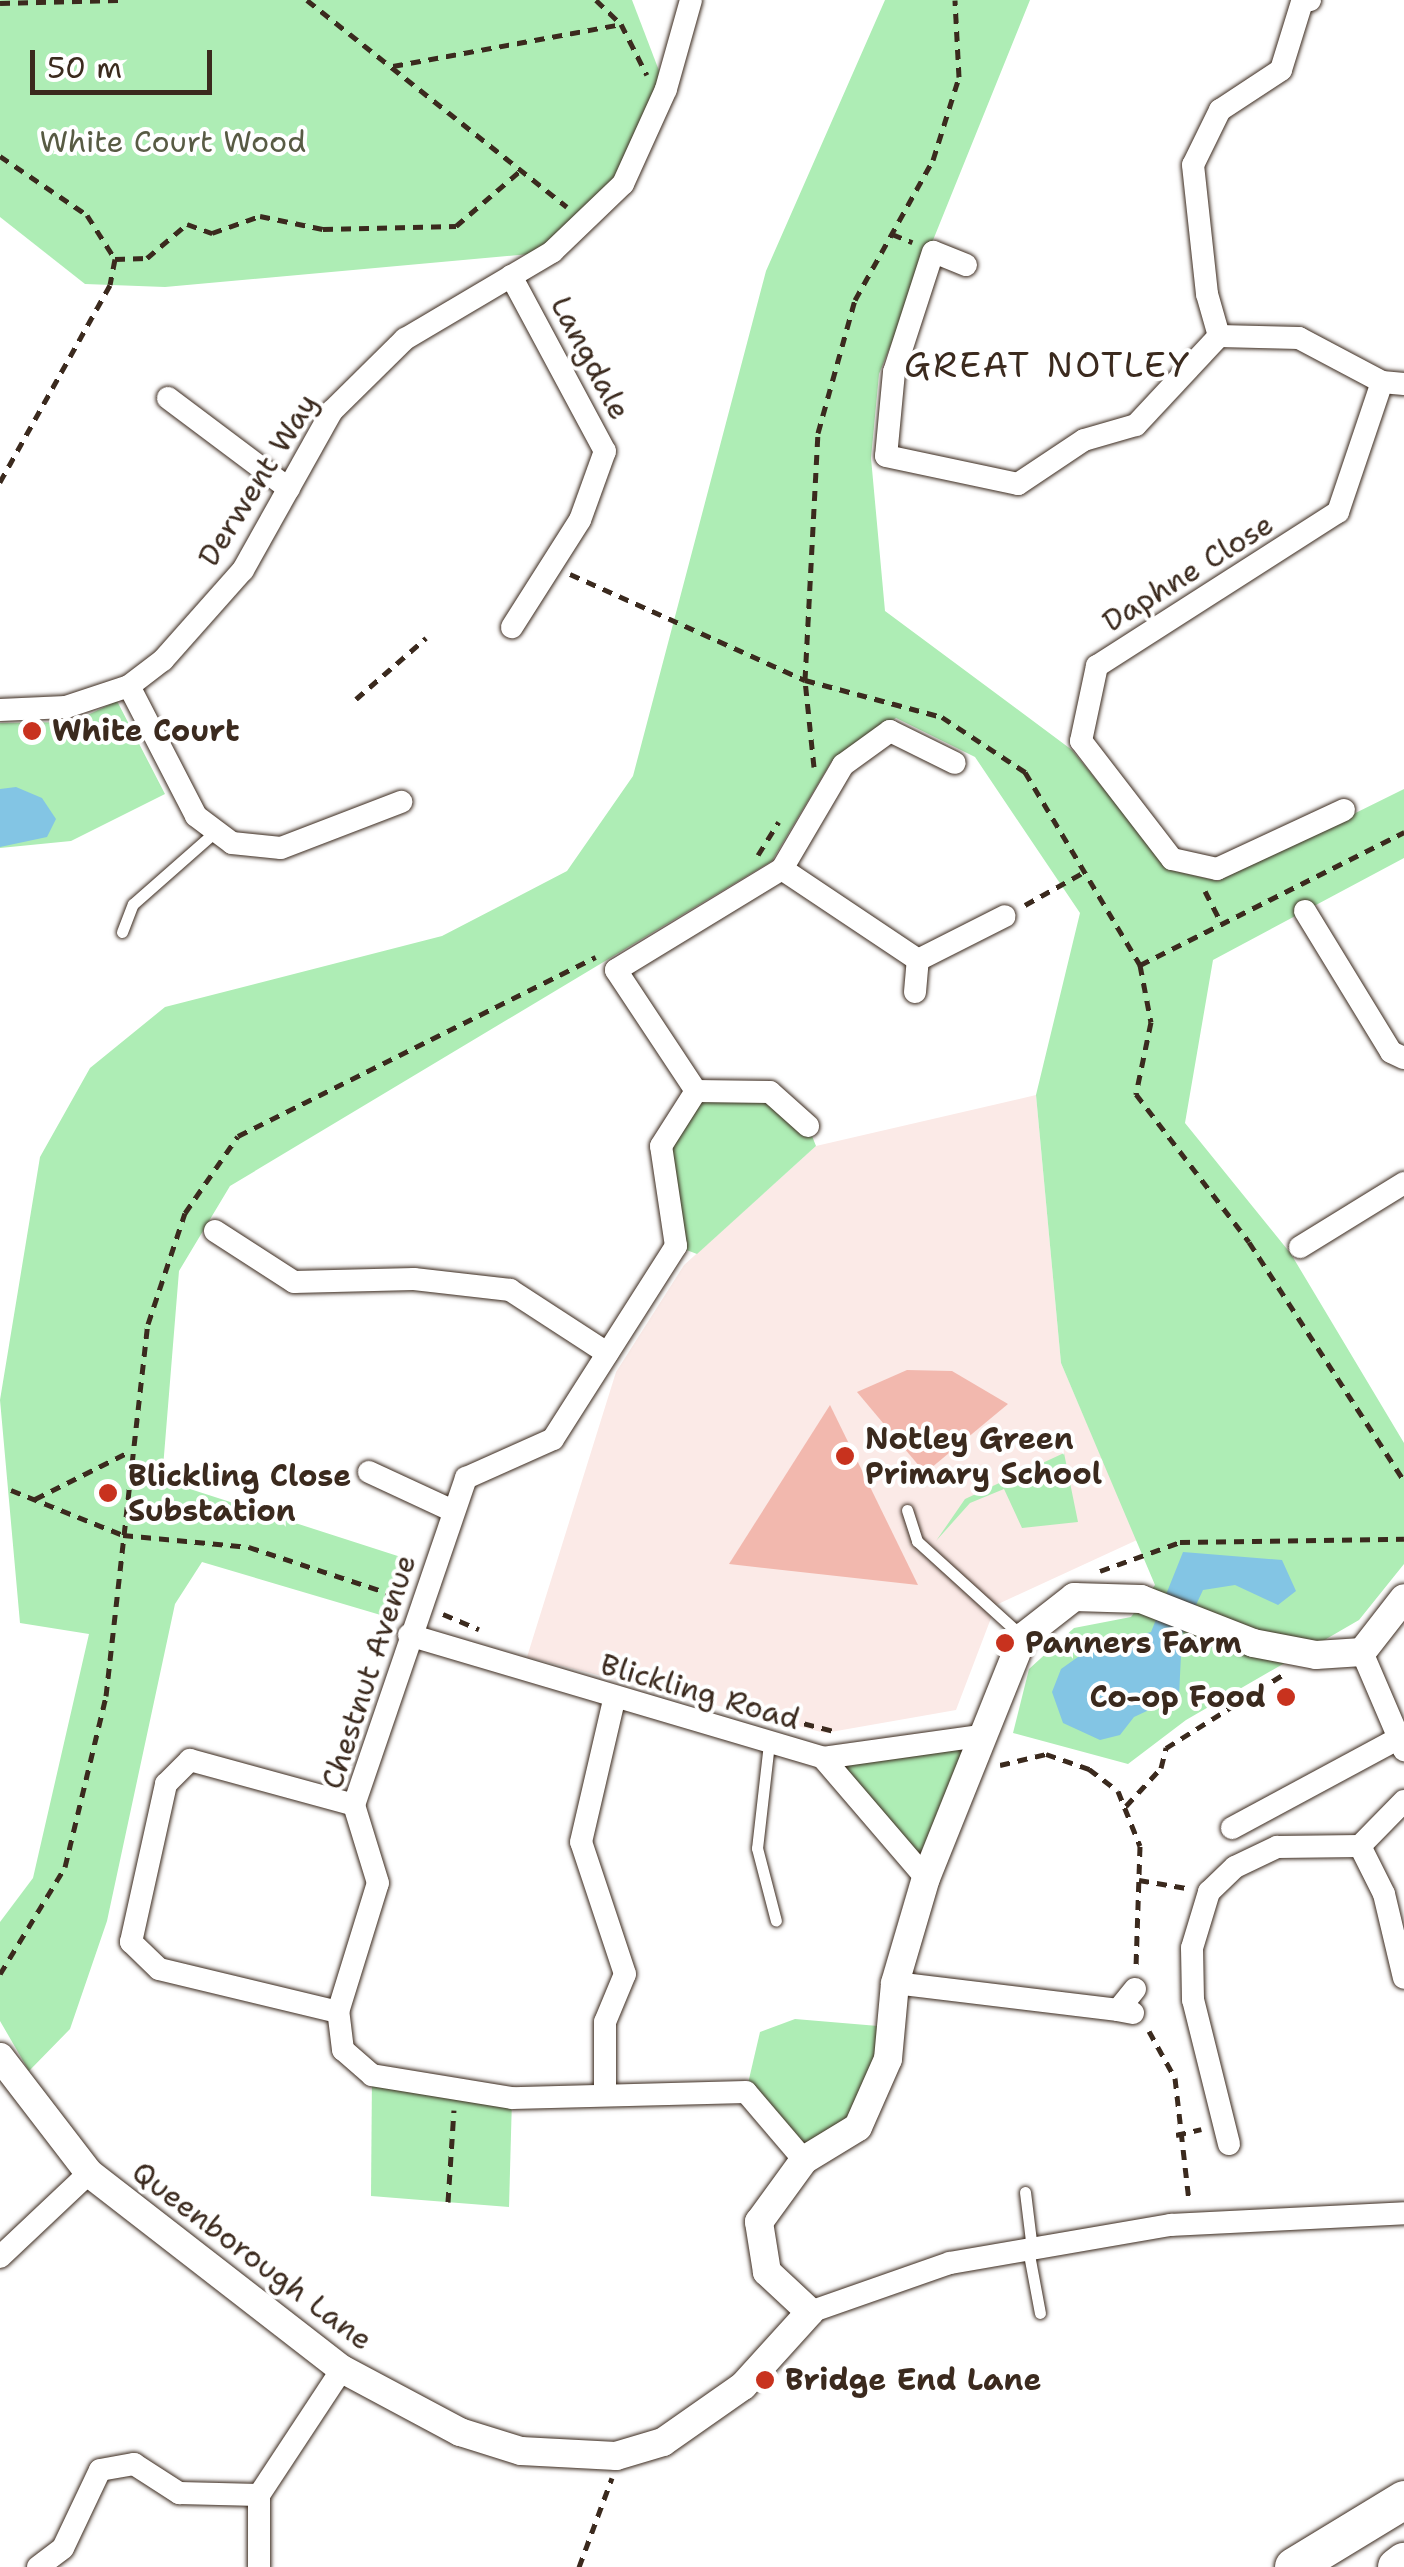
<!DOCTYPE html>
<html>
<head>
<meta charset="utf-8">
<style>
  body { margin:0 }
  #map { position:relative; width:1404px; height:2567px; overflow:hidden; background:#fff; font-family:"Shantell Sans",sans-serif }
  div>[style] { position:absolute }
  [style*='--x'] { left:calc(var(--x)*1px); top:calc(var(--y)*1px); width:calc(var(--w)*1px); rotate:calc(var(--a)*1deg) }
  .built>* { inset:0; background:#fbeae7 }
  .green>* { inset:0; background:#aeedb5 }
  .water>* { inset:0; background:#83c5e4 }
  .building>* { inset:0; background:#f2b8ae }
  .path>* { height:5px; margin-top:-2.5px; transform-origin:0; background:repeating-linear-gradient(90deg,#3b2a1e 0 10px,transparent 0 18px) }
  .roads { filter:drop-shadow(0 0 2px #3b2a1e) drop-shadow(0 0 2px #3b2a1e) }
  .service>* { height:11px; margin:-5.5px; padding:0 5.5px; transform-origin:5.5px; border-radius:5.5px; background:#fff }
  .minor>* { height:22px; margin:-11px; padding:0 11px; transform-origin:11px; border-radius:11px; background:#fff }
  .tertiary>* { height:28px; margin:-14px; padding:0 14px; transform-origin:14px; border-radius:14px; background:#fff }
  .trunk>* { height:38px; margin:-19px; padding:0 19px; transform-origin:19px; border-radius:19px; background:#fff }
  .dots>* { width:28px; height:28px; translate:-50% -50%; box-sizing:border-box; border:5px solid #fff; border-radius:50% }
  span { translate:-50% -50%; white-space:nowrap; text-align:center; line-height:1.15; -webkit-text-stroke:8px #fff; paint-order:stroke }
  .park-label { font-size:30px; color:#585b44 }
  .street-label { font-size:30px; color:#3b2a1e }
  .poi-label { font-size:30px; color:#3b2a1e; font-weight:700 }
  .left { translate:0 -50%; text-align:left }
  .right { translate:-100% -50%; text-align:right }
  .quarter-label { font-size:35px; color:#3b2a1e; letter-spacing:2.5px }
  .scale { position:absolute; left:30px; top:50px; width:182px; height:45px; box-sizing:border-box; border:5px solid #3b2a1e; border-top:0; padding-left:12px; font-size:30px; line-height:35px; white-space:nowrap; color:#3b2a1e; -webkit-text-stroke:8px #fff; paint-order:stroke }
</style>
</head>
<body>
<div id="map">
  <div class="built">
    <i style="clip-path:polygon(1036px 1095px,1061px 1363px,1137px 1540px,996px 1605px,956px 1710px,825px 1733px,527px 1657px,616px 1372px,684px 1265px,816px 1146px)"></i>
  </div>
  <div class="green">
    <i style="clip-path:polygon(0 0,632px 0,666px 89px,623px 184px,552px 252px,165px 287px,85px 284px,0 217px)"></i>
    <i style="clip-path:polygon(885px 0,1030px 0,879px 374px,871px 458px,885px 611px,1072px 750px,1170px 870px,1218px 881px,1404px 789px,1404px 858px,1213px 960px,1185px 1123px,1291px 1254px,1404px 1443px,1404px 1564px,1359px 1620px,1186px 1720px,1128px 1764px,1013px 1733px,1029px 1669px,1074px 1628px,1131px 1617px,1155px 1585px,1061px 1363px,1036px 1095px,1080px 913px,975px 757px,896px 718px,831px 762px,772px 861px,230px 1186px,179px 1271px,162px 1480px,407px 1559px,384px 1616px,202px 1562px,175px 1604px,107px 1921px,70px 2029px,29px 2071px,0 2021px,0 1922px,33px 1878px,89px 1634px,20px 1623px,0 1400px,40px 1157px,90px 1068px,165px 1007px,442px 936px,567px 871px,633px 776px,766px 271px)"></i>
    <i style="clip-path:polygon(117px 701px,165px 794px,71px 841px,0 848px,0 723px,73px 722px)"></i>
    <i style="clip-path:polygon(696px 1091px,770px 1092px,808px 1126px,816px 1146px,697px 1254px,676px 1246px,661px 1146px)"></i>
    <i style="clip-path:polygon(1064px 1453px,1078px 1522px,1022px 1528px,1004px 1489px,970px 1503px,936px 1541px,965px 1499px)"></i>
    <i style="clip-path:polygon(980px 1736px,926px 1878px,823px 1758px)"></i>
    <i style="clip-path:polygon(795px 2019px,890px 2027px,858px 2127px,804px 2160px,746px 2092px,760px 2032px)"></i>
    <i style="clip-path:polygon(372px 2075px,512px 2098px,509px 2207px,371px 2196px)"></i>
  </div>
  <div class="water">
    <i style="clip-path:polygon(16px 787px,42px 798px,56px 819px,47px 837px,0 847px,0 789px)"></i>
    <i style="clip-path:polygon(1183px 1552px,1282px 1560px,1296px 1591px,1278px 1605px,1235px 1585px,1203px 1590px,1182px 1635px,1179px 1696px,1134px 1717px,1120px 1735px,1100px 1740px,1063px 1723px,1052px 1692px,1061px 1669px,1092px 1647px,1151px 1632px)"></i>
  </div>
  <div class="building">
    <i style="clip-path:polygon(907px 1370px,952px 1371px,1008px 1404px,925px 1473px,857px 1392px)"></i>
    <i style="clip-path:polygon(830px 1405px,918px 1585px,729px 1564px)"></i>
  </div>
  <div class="path">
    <i style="--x:307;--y:0;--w:332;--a:38.5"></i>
    <i style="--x:596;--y:0;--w:35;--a:44"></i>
    <i style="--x:621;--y:24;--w:57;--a:63"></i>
    <i style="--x:0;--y:3;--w:118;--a:-1.5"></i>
    <i style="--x:393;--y:66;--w:232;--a:-10.4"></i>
    <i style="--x:0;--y:156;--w:105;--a:34.1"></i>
    <i style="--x:87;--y:215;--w:52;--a:57.5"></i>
    <i style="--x:115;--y:259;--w:26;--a:101"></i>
    <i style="--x:110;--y:285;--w:226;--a:119.2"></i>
    <i style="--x:892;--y:234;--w:22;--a:22"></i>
    <i style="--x:115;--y:259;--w:32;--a:-2"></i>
    <i style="--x:147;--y:258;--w:52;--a:-40.4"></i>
    <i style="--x:187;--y:224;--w:27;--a:20"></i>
    <i style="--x:212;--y:233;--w:51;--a:-19.5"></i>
    <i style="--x:260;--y:216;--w:64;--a:11.7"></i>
    <i style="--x:323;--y:229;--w:133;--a:-1.3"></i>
    <i style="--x:456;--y:226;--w:86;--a:-40.7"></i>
    <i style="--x:570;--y:574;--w:258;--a:24.3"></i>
    <i style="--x:805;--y:680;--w:142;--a:15.1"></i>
    <i style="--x:942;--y:717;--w:100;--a:33.5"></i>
    <i style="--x:1025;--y:772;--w:225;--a:59.2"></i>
    <i style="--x:1140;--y:965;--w:58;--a:79.1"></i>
    <i style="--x:1151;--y:1022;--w:74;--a:101.8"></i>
    <i style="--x:1136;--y:1094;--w:186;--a:52.6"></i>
    <i style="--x:1249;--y:1242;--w:285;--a:57"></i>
    <i style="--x:356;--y:699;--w:93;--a:-41.1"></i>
    <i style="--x:814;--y:767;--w:87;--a:-95.9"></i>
    <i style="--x:805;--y:680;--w:247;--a:-87"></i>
    <i style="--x:818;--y:433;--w:138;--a:-74.5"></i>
    <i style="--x:855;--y:300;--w:160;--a:-60.9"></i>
    <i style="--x:933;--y:160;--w:87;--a:-72.6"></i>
    <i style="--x:959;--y:77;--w:77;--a:-93"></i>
    <i style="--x:758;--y:855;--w:39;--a:-58"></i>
    <i style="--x:1205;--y:891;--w:37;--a:63"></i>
    <i style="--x:1025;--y:905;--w:68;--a:-29.2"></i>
    <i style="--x:1140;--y:965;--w:296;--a:-26.7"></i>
    <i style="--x:11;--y:1490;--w:121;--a:21.9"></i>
    <i style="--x:123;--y:1535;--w:127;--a:5.4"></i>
    <i style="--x:249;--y:1547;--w:159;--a:18.3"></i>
    <i style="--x:35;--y:1499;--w:107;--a:-26.6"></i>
    <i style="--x:1100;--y:1571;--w:85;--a:-19.9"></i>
    <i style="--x:1180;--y:1542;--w:224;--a:-0.8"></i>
    <i style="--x:443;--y:1614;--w:39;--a:23"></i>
    <i style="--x:752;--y:1710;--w:85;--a:14.4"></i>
    <i style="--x:1000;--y:1765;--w:47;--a:-13.4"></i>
    <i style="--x:1046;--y:1754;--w:46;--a:19.2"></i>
    <i style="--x:1089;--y:1769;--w:36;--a:37"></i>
    <i style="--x:1118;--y:1791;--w:59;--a:68.2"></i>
    <i style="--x:1140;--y:1846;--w:120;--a:91.9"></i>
    <i style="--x:1126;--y:1806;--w:52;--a:-47.4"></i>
    <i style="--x:1161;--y:1768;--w:21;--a:-76"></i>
    <i style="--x:1166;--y:1748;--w:139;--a:-32.1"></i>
    <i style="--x:1139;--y:1880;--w:48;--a:9.7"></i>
    <i style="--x:0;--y:1974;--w:125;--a:-58.7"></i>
    <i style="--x:65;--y:1867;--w:176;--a:-76.5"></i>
    <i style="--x:106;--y:1696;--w:374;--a:-83.6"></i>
    <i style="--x:148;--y:1324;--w:117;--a:-71.6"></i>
    <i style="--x:185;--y:1213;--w:93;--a:-55.5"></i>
    <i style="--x:238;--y:1136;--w:400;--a:-26.6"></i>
    <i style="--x:1149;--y:2031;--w:54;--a:61"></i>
    <i style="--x:1175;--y:2078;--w:124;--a:83.5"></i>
    <i style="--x:1176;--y:2135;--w:26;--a:-13"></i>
    <i style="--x:448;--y:2202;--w:92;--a:-86.3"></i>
    <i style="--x:579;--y:2567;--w:95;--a:-69.7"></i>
  </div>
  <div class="roads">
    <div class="service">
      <i style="--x:122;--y:932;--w:30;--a:-69"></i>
      <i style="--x:133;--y:904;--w:111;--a:-41.3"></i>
      <i style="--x:907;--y:1510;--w:33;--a:72"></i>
      <i style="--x:917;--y:1541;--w:143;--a:42.2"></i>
      <i style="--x:769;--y:1743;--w:106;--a:96.5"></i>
      <i style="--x:757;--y:1848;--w:75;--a:75.4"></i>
      <i style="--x:1025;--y:2192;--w:57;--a:83"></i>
      <i style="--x:1028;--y:2249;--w:65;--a:79.4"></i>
    </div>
    <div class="minor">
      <i style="--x:1310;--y:0;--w:8;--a:166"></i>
      <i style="--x:1302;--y:2;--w:71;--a:107.2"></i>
      <i style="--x:1281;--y:70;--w:73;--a:146.7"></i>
      <i style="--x:1220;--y:110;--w:61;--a:116.1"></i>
      <i style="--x:1193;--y:165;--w:130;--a:83.8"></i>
      <i style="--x:1207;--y:294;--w:44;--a:74.1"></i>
      <i style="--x:1219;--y:336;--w:80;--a:1.4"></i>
      <i style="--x:1299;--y:338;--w:94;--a:27.9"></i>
      <i style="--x:1382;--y:382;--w:22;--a:5"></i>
      <i style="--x:966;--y:265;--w:35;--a:-158"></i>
      <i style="--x:933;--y:252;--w:126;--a:108"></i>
      <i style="--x:894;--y:372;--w:84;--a:95.4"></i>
      <i style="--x:886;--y:456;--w:135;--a:12"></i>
      <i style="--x:1018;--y:484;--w:79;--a:-33.7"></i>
      <i style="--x:1084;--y:440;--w:54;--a:-16.1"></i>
      <i style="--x:1136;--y:425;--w:122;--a:-47"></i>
      <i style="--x:511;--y:276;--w:199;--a:61.8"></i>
      <i style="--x:605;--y:451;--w:73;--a:109.9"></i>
      <i style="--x:580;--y:520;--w:127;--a:122.4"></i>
      <i style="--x:168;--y:398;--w:151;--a:36.9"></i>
      <i style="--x:129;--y:686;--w:146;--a:62.7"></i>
      <i style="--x:196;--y:816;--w:45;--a:36.9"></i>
      <i style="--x:232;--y:843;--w:49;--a:5.8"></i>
      <i style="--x:281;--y:848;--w:129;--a:-21"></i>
      <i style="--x:0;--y:710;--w:66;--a:-2.6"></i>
      <i style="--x:66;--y:707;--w:66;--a:-18.4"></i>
      <i style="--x:129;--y:686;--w:43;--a:-37.4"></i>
      <i style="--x:163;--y:660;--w:120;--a:-48.4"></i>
      <i style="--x:243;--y:570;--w:182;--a:-60.8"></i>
      <i style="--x:332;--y:411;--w:103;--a:-44.6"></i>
      <i style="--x:405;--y:339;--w:171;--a:-30.6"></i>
      <i style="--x:552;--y:252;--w:98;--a:-43.8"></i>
      <i style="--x:623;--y:184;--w:104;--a:-65.6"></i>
      <i style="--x:666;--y:89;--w:92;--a:-74.3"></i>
      <i style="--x:1344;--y:810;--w:140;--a:155.1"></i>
      <i style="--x:1217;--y:869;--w:46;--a:-167.5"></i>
      <i style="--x:1172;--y:859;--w:149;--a:-127.6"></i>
      <i style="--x:1081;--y:741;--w:77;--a:-78"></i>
      <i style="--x:1097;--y:666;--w:286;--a:-32.6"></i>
      <i style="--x:1338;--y:512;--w:137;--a:-71.3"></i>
      <i style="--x:782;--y:869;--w:164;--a:33.8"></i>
      <i style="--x:918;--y:960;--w:97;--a:-26.8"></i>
      <i style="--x:1305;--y:911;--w:165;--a:58.6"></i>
      <i style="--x:1391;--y:1052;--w:14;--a:25"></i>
      <i style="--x:915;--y:992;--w:32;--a:-85"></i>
      <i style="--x:696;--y:1091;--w:145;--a:-123.5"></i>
      <i style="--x:616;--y:970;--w:194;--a:-31.3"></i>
      <i style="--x:782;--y:869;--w:121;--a:-59.6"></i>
      <i style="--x:843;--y:765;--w:58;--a:-35.9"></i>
      <i style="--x:890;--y:731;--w:72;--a:26.2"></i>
      <i style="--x:215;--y:1231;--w:94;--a:32.8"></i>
      <i style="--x:294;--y:1282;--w:120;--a:-1.4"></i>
      <i style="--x:414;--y:1279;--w:97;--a:6.5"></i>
      <i style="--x:510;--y:1290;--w:116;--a:33"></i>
      <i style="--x:1300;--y:1247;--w:122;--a:-31.6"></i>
      <i style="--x:369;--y:1472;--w:93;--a:24.9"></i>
      <i style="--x:409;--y:1635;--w:432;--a:16.5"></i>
      <i style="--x:823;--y:1758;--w:159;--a:-8"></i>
      <i style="--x:1362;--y:1652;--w:107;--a:66.8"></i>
      <i style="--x:823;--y:1758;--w:158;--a:49.4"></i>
      <i style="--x:1404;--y:1801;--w:63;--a:134.4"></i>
      <i style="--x:1360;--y:1846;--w:54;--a:63.4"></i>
      <i style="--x:1384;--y:1894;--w:86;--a:76.6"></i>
      <i style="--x:1232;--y:1828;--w:190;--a:-28.3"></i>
      <i style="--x:895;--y:1983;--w:225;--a:6.9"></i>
      <i style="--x:338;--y:2012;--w:184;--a:-166.5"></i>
      <i style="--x:159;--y:1969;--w:39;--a:-136"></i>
      <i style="--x:131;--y:1942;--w:162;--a:-77.5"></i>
      <i style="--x:166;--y:1784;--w:34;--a:-45"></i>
      <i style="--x:190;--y:1760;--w:170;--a:15.3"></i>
      <i style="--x:1133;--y:2013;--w:15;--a:-169"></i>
      <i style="--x:1118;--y:2010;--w:27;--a:-51"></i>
      <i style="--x:605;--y:2093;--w:71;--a:-90"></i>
      <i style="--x:605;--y:2022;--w:52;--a:-67.4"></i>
      <i style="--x:625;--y:1974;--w:139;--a:-108.4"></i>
      <i style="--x:581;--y:1842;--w:146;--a:-76.9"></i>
      <i style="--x:1229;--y:2144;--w:148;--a:-104"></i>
      <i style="--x:1193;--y:2000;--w:52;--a:-91.1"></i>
      <i style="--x:1192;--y:1948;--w:59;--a:-73.1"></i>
      <i style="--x:1209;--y:1892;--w:36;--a:-44"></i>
      <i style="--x:1235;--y:1867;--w:47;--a:-25.5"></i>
      <i style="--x:1277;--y:1847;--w:83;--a:-0.7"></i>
      <i style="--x:804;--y:2160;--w:89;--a:-130.5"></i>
      <i style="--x:746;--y:2092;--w:234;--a:178.5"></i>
      <i style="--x:512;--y:2098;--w:142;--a:-170.7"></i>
      <i style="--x:372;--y:2075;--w:38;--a:-139"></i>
      <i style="--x:343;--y:2050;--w:38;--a:-97"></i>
      <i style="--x:338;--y:2012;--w:135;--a:-72.8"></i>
      <i style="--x:378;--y:1883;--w:82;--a:-107.1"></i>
      <i style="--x:354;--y:1805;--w:346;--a:-71.1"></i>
      <i style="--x:466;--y:1478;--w:95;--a:-24.1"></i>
      <i style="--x:553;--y:1439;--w:229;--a:-57.5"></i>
      <i style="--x:676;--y:1246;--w:101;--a:-98.5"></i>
      <i style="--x:661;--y:1146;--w:65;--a:-57.5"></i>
      <i style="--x:696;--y:1091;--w:74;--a:0.8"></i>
      <i style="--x:770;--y:1092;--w:51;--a:41.8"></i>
      <i style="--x:0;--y:2257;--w:122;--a:-43.3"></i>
      <i style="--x:810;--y:2312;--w:148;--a:-19.3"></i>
      <i style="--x:950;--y:2263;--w:224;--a:-9.8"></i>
      <i style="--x:1171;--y:2225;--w:233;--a:-2.9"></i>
      <i style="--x:38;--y:2567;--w:31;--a:-37"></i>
      <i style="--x:63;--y:2548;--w:86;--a:-64.6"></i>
      <i style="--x:100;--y:2470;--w:35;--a:-10"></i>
      <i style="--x:134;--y:2464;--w:54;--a:32.8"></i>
      <i style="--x:179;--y:2493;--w:80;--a:1.4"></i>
      <i style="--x:259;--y:2567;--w:72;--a:-90"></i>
      <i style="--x:259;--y:2495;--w:151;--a:-56.6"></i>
    </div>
    <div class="tertiary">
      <i style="--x:0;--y:2057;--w:146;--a:52.5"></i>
      <i style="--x:89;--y:2173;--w:320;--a:37.8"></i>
      <i style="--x:342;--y:2369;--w:134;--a:28.1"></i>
      <i style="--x:460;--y:2432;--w:64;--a:17.3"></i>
      <i style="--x:521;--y:2451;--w:95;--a:3"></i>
      <i style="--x:616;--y:2456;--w:49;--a:-16.6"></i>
      <i style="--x:663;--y:2442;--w:98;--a:-35"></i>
      <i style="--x:743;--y:2386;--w:100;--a:-47.8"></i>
      <i style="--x:810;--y:2312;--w:59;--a:-137.1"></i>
      <i style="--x:767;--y:2272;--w:51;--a:-99.1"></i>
      <i style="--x:759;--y:2222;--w:77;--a:-54"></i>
      <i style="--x:804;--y:2160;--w:63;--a:-31.4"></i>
      <i style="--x:858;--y:2127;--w:74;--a:-66.2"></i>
      <i style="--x:888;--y:2059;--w:76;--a:-84.7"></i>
      <i style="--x:895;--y:1983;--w:109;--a:-73.6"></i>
      <i style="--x:926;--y:1878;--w:260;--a:-68.1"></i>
      <i style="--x:1023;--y:1637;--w:65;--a:-38.1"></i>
      <i style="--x:1074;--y:1597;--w:67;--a:1.7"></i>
      <i style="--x:1141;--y:1599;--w:120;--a:21.4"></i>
      <i style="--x:1253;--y:1643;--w:64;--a:10.8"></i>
      <i style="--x:1316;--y:1655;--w:46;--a:-3.7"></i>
      <i style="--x:1362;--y:1652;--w:68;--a:-52.1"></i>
    </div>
    <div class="trunk">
      <i style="--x:1294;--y:2567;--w:129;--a:-31.3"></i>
      <i style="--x:1397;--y:2567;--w:9;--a:-36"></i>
    </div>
  </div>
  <div class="dots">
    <i style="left:32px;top:731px;background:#c8321e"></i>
    <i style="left:845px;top:1456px;background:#c8321e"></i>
    <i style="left:108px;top:1493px;background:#c8321e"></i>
    <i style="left:1005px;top:1643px;background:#c8321e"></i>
    <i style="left:1286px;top:1697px;background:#c8321e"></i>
    <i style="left:765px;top:2380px;background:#c8321e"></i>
  </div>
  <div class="park-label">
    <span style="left:173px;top:142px">White Court Wood</span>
  </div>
  <div class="street-label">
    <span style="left:590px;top:358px;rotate:62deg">Langdale</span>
    <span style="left:258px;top:480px;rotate:-58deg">Derwent Way</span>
    <span style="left:1188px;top:573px;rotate:-32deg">Daphne Close</span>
    <span style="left:369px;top:1672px;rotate:-72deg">Chestnut Avenue</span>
    <span style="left:700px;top:1692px;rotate:16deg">Blickling Road</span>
    <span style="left:252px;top:2256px;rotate:37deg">Queenborough Lane</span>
  </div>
  <div class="poi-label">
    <span class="left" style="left:52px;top:731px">White Court</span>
    <span class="left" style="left:865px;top:1456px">Notley Green<br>Primary School</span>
    <span class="left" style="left:128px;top:1493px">Blickling Close<br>Substation</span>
    <span class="left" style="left:1025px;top:1643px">Panners Farm</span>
    <span class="right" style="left:1266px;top:1697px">Co-op Food</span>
    <span class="left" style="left:785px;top:2380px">Bridge End Lane</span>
  </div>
  <div class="quarter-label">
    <span style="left:1048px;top:365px">GREAT NOTLEY</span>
  </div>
  <div class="scale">50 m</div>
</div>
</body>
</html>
